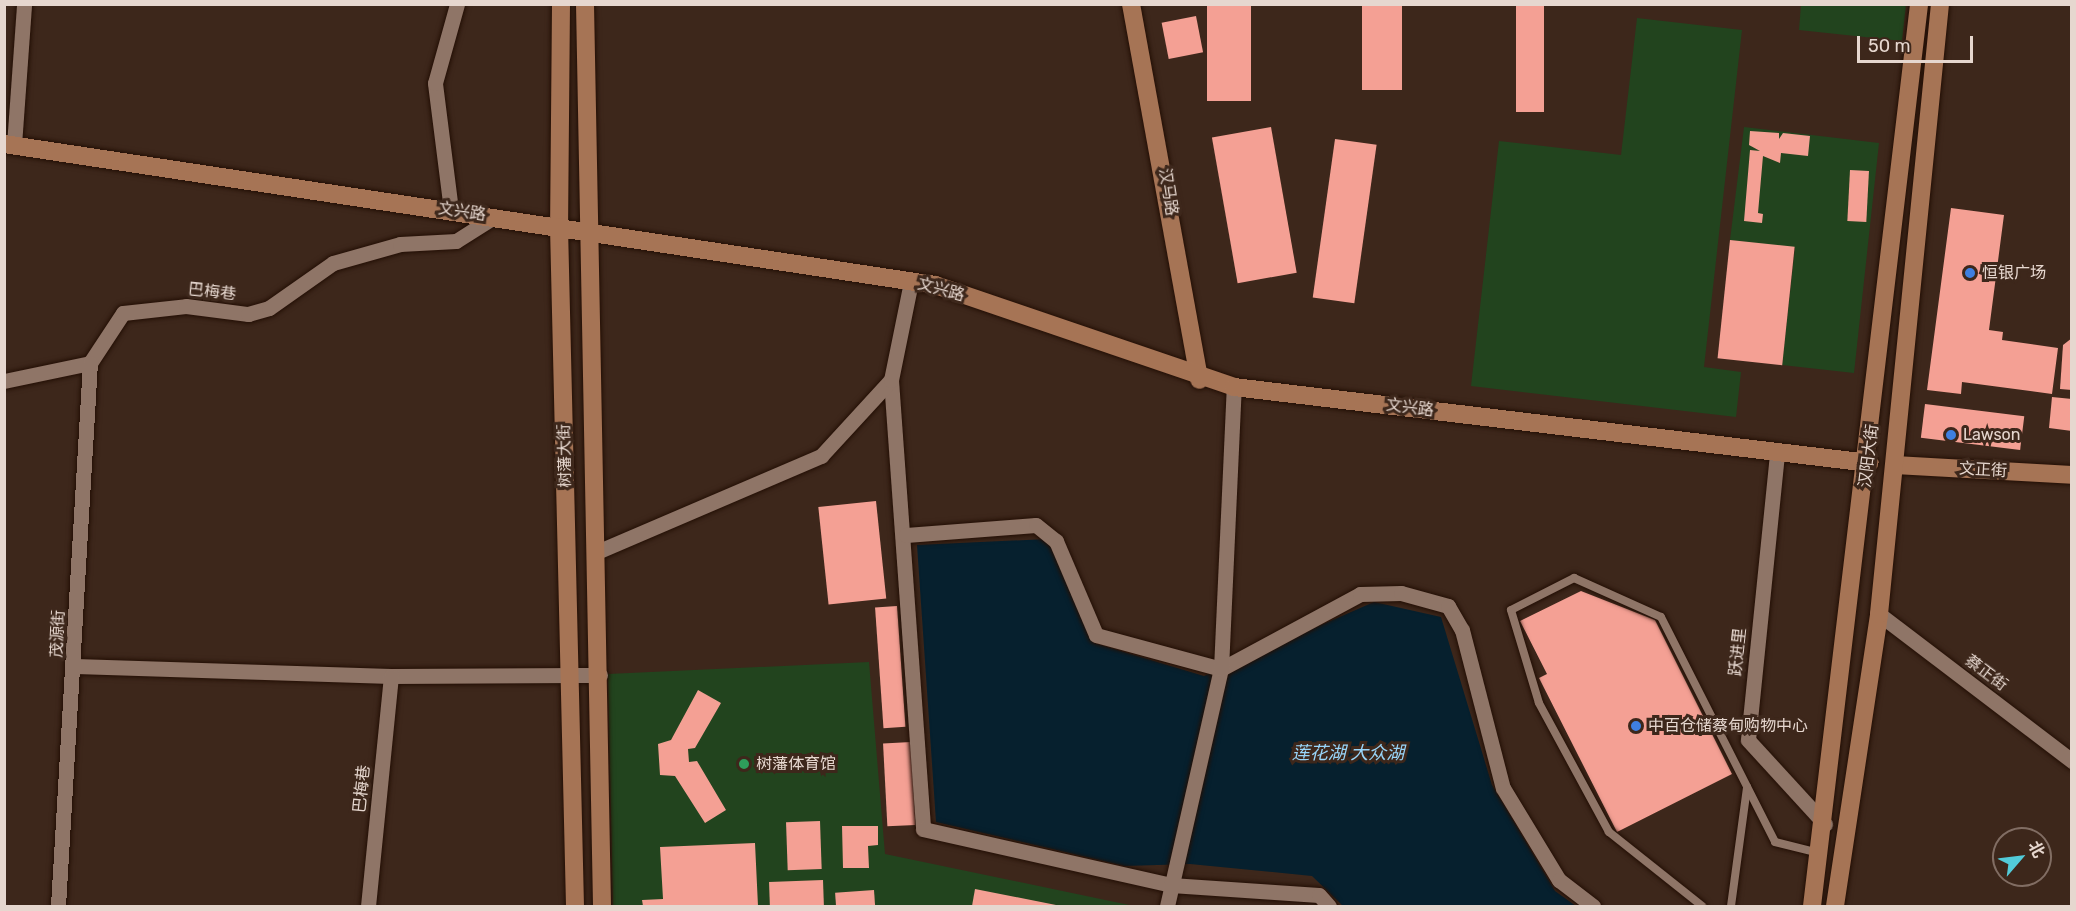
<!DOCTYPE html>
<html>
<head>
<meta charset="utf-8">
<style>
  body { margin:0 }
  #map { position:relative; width:2076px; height:911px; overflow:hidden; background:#3d271b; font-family:Rubik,"Noto Sans SC",sans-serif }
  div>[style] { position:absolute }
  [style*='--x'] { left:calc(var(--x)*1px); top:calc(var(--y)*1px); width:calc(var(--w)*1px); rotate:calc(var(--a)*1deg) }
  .green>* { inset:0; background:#22441e }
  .water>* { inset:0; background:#06202e }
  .building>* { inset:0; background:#f4a094; transform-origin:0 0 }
  .roads { filter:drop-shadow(0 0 2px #230f05) drop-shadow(0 0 2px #230f05) }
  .lane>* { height:8px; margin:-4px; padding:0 4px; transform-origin:4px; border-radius:4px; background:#8f7567 }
  .street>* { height:15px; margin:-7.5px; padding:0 7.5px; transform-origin:7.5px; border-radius:7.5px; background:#8f7567 }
  .secondary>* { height:18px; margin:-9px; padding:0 9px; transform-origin:9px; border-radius:9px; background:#a67455 }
  .dots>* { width:16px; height:16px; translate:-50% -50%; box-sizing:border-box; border:3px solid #3d271b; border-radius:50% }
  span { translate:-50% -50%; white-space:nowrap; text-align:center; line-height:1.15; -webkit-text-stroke:6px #3d271b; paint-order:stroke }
  .street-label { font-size:16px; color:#e6d7cf }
  .poi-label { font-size:16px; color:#e6d7cf }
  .left { translate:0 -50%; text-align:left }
  .water-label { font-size:18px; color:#98d5f9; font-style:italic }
  .frame { position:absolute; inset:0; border:6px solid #e6d7cf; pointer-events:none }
  .north { position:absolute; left:1992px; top:827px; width:60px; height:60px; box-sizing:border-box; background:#3d271b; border:2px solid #816d63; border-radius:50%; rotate:62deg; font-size:16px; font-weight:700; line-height:24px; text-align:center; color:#e6d7cf }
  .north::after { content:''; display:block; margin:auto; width:21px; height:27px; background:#52cbd9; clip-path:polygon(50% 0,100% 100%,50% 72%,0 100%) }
  .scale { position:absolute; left:1857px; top:36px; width:116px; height:27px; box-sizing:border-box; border:3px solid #e6d7cf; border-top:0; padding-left:8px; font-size:18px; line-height:21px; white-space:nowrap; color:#e6d7cf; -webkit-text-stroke:4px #3d271b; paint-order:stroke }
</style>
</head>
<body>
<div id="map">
  <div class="green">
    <i style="clip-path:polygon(1801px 5px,1906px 5px,1902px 41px,1799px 30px)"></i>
    <i style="clip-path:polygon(1637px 18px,1742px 30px,1704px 367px,1741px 372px,1736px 417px,1471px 386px,1499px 141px,1621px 155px)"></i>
    <i style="clip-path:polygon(1744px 127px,1879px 143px,1854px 373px,1782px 365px,1795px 248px,1730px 240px)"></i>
    <i style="clip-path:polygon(869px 662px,885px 854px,1134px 906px,613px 906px,608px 674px)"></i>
  </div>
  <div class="water">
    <i style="clip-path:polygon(1048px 539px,1094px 643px,1204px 676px,1374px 602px,1441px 617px,1492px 785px,1555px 891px,1576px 906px,1343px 906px,1312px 876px,1190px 864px,1125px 866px,936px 822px,917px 545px)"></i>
  </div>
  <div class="building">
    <i style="left:1207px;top:4px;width:44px;height:97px"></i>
    <i style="left:1362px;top:4px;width:40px;height:86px"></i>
    <i style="left:1516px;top:4px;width:28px;height:108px"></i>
    <i style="left:1196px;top:16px;width:37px;height:35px;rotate:79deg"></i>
    <i style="left:1271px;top:127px;width:148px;height:60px;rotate:80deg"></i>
    <i style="clip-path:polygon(1750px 131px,1779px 133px,1779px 139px,1783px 133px,1810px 136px,1808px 156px,1781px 153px,1780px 163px,1763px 156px,1758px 213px,1763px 214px,1762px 223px,1744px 221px,1750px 150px,1760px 151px,1749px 145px)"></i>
    <i style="left:1335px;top:139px;width:42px;height:160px;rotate:8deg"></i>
    <i style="left:1850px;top:170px;width:19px;height:51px;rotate:3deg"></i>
    <i style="clip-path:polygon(1951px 208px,2004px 215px,1989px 330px,2003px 332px,2002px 340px,2058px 348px,2052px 394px,1962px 382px,1961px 394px,1927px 390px)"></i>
    <i style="left:1730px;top:240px;width:65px;height:119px;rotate:6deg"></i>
    <i style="clip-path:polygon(2072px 338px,2072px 390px,2060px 389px,2063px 345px)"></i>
    <i style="clip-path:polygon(2052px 397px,2072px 399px,2072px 431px,2049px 428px)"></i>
    <i style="left:1925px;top:404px;width:100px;height:34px;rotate:7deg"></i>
    <i style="left:876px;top:501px;width:98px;height:58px;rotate:84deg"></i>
    <i style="clip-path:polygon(1581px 591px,1655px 620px,1732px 774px,1617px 832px,1539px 678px,1547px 674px,1520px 621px)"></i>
    <i style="left:897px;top:606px;width:121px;height:22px;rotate:86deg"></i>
    <i style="clip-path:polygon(698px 690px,721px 703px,695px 748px,688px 749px,689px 762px,697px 761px,726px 810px,705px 823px,675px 776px,660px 775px,658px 744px,671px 740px)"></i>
    <i style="left:911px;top:742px;width:83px;height:28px;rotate:87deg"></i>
    <i style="left:820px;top:821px;width:48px;height:34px;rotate:88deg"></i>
    <i style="clip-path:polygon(842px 826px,878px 826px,878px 845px,868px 846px,869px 868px,843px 868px)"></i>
    <i style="clip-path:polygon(755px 843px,758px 906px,643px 906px,642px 900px,663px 899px,660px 847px)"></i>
    <i style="left:823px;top:880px;width:26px;height:54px;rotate:88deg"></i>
    <i style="clip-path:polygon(975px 889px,1056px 905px,1056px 906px,972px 906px)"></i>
    <i style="left:874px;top:890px;width:16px;height:39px;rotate:86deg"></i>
  </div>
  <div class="roads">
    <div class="lane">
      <i style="--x:1702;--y:906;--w:119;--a:-141.5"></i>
      <i style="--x:1609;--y:832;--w:147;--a:-118.5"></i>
      <i style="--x:1539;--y:703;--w:97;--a:-106.8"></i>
      <i style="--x:1511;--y:610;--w:71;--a:-26.9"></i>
      <i style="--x:1574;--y:578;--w:95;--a:24.1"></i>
      <i style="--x:1661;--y:617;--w:252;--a:63.1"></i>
      <i style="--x:1775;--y:842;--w:45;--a:14"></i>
      <i style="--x:1731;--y:906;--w:120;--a:-82.3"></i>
    </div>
    <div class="street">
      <i style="--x:14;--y:145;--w:141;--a:-85.9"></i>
      <i style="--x:451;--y:210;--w:128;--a:-97.2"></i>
      <i style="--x:435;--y:83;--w:82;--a:-74.4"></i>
      <i style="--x:891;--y:380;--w:450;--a:85.9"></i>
      <i style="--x:923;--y:829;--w:254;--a:12.7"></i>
      <i style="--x:1171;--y:885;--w:148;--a:3.9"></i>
      <i style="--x:1319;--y:895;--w:15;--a:48"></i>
      <i style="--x:4;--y:381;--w:88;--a:-11.8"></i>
      <i style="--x:90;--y:363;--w:60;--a:-56.6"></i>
      <i style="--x:123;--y:313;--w:63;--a:-6.3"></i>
      <i style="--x:186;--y:306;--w:63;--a:7.4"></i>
      <i style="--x:248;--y:314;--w:22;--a:-16"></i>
      <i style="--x:269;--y:308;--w:78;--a:-35.1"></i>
      <i style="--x:333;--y:263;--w:70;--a:-15.8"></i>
      <i style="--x:400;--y:244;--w:56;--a:-3.1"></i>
      <i style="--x:456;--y:241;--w:45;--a:-32.3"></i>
      <i style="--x:1777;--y:454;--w:287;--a:95.8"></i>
      <i style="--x:1748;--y:740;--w:114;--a:47.5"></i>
      <i style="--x:906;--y:535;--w:130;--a:-4.4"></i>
      <i style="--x:1036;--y:525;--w:26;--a:39"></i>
      <i style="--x:1056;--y:541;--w:102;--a:66.9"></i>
      <i style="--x:1096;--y:635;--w:130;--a:15.2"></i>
      <i style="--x:1221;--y:669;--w:158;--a:-28.3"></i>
      <i style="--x:1360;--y:594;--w:41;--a:-1.4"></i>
      <i style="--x:1401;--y:593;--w:49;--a:15.5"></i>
      <i style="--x:1448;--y:606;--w:28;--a:60"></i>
      <i style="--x:1462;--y:630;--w:163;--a:75.5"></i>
      <i style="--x:1503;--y:788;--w:108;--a:58.7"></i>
      <i style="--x:1559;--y:880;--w:43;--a:37.4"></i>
      <i style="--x:597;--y:552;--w:244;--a:-23.2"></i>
      <i style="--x:821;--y:456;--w:103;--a:-47.4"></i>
      <i style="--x:891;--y:380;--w:100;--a:-78.5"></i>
      <i style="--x:1879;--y:614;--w:243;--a:37.3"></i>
      <i style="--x:75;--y:666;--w:316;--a:1.8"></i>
      <i style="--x:391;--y:676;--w:209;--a:-0.3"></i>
      <i style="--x:58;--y:906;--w:544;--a:-86.63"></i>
      <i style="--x:368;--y:906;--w:231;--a:-84.3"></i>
      <i style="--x:1167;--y:906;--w:243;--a:-77.2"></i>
      <i style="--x:1221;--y:669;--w:282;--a:-87.4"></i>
    </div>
    <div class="secondary">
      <i style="--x:561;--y:4;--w:223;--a:90.5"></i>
      <i style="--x:559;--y:227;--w:679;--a:88.65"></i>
      <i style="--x:585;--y:4;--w:902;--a:88.92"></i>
      <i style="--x:1131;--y:4;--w:382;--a:79.7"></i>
      <i style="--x:4;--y:144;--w:942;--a:8.61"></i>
      <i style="--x:935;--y:285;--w:316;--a:18.8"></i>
      <i style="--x:1234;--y:387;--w:640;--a:6.82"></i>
      <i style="--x:1895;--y:465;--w:177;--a:3.2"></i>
      <i style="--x:1812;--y:906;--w:908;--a:-83.23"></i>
      <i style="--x:1835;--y:906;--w:295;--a:-81.4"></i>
      <i style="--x:1879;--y:614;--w:613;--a:-84.29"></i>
    </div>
  </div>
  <div class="dots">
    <i style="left:1970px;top:273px;background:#3f7fe0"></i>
    <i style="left:1951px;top:435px;background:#3f7fe0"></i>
    <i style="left:1636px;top:726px;background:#3f7fe0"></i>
    <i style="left:744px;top:764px;background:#2e9e5b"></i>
  </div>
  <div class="street-label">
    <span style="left:1168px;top:192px;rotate:81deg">汉马路</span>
    <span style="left:462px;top:212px;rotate:8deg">文兴路</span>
    <span style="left:941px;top:290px;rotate:15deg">文兴路</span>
    <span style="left:212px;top:292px;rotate:6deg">巴梅巷</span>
    <span style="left:1410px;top:408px;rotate:7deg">文兴路</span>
    <span style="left:565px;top:456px;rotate:-91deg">树藩大街</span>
    <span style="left:1869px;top:456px;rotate:-83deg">汉阳大街</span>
    <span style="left:1983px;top:470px;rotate:3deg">文正街</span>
    <span style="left:58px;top:634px;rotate:-87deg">茂源街</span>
    <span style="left:1738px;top:652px;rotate:-84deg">跃进里</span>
    <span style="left:1986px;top:673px;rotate:37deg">蔡正街</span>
    <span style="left:362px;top:789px;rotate:-84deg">巴梅巷</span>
  </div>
  <div class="poi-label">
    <span class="left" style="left:1982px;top:273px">恒银广场</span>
    <span class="left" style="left:1963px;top:435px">Lawson</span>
    <span class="left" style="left:1648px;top:726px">中百仓储蔡甸购物中心</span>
    <span class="left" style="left:756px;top:764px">树藩体育馆</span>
  </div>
  <div class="water-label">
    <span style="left:1348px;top:753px">莲花湖 大众湖</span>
  </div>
  <div class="frame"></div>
  <div class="north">北</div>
  <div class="scale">50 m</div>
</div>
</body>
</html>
